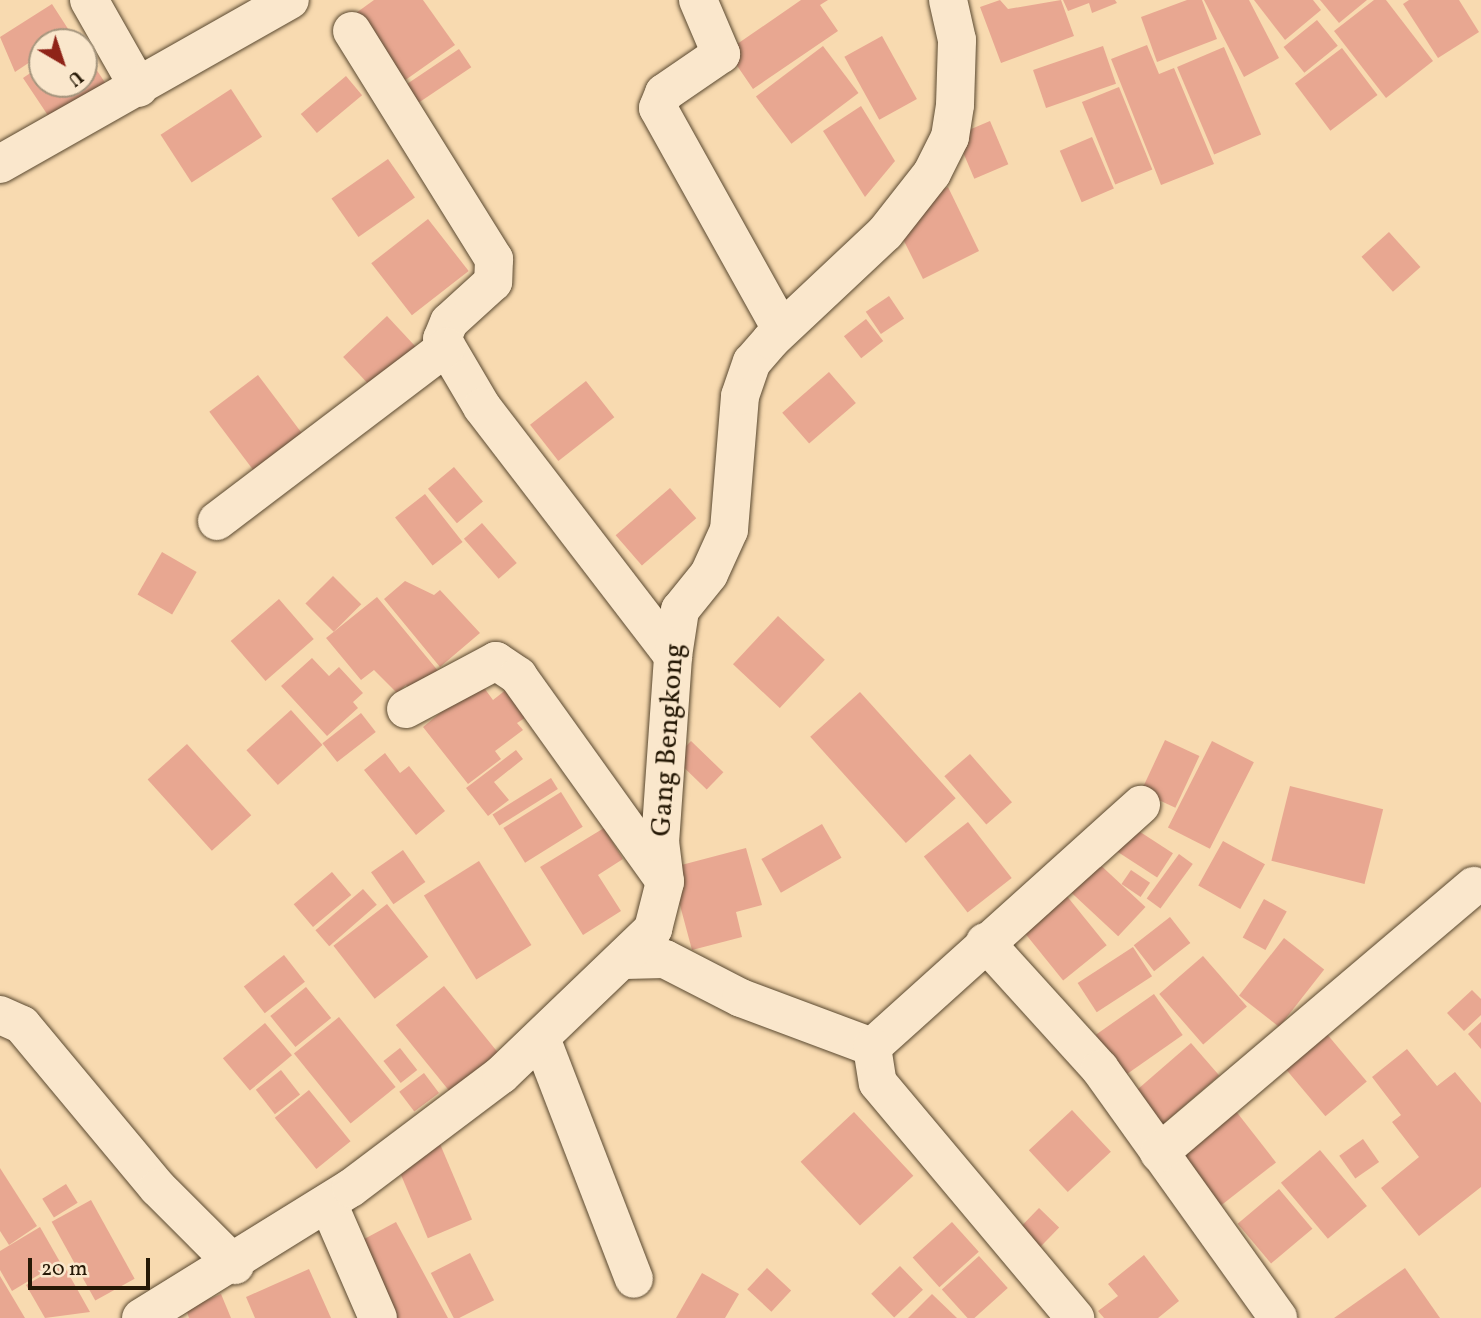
<!DOCTYPE html>
<html>
<head>
<meta charset="utf-8">
<style>
  body { margin:0 }
  #map { position:relative; width:1481px; height:1318px; overflow:hidden; background:#f8dab0; font-family:Vollkorn,serif }
  div>[style] { position:absolute }
  [style*='--x'] { left:calc(var(--x)*1px); top:calc(var(--y)*1px); width:calc(var(--w)*1px); rotate:calc(var(--a)*1deg) }
  .building>* { inset:0; background:#e8a791; transform-origin:0 0 }
  .roads { filter:drop-shadow(0 0 2px #5a4930) drop-shadow(0 0 2px #5a4930) }
  .minor>* { height:38px; margin:-19px; padding:0 19px; transform-origin:19px; border-radius:19px; background:#fae7cc }
  span { translate:-50% -50%; white-space:nowrap; text-align:center; line-height:1.15; -webkit-text-stroke:5px #fae7cc; paint-order:stroke }
  .street-label { font-size:28px; color:#261906 }
  .north { position:absolute; left:28px; top:28px; width:70px; height:70px; box-sizing:border-box; background:#fae7cc; border:2px solid #a5957d; border-radius:50%; rotate:141deg; font-size:19px; font-weight:700; line-height:28px; text-align:center; color:#261906 }
  .north::after { content:''; display:block; margin:auto; width:24px; height:32px; background:#8f2418; clip-path:polygon(50% 0,100% 100%,50% 72%,0 100%) }
  .scale { position:absolute; left:28px; top:1258px; width:122px; height:32px; box-sizing:border-box; border:4px solid #261906; border-top:0; padding-left:9px; font-size:21px; line-height:24px; white-space:nowrap; color:#261906; -webkit-text-stroke:5px #fae7cc; paint-order:stroke }
</style>
</head>
<body>
<div id="map">
  <div class="building">
    <i style="clip-path:polygon(374px 0,423px 0,455px 45px,404px 81px,356px 13px)"></i>
    <i style="clip-path:polygon(801px 0,828px 0,820px 5px,838px 31px,753px 89px,727px 51px)"></i>
    <i style="clip-path:polygon(1000px 0,1008px 9px,1061px 0,1074px 36px,1001px 63px,980px 7px)"></i>
    <i style="clip-path:polygon(1063px 0,1115px 0,1117px 3px,1092px 13px,1089px 3px,1068px 11px)"></i>
    <i style="clip-path:polygon(1187px 0,1202px 0,1217px 39px,1157px 62px,1141px 17px)"></i>
    <i style="clip-path:polygon(1204px 0,1249px 0,1279px 58px,1244px 77px)"></i>
    <i style="clip-path:polygon(1254px 0,1313px 0,1321px 10px,1285px 40px)"></i>
    <i style="clip-path:polygon(1320px 0,1367px 0,1339px 23px)"></i>
    <i style="clip-path:polygon(1374px 0,1386px 0,1433px 61px,1386px 98px,1334px 31px)"></i>
    <i style="clip-path:polygon(1409px 0,1459px 0,1479px 32px,1438px 58px,1403px 4px)"></i>
    <i style="clip-path:polygon(52px 4px,72px 35px,42px 42px,42px 54px,15px 72px,0 37px)"></i>
    <i style="left:1317px;top:20px;width:33px;height:43px;rotate:51deg"></i>
    <i style="left:882px;top:36px;width:72px;height:43px;rotate:61deg"></i>
    <i style="clip-path:polygon(1147px 45px,1159px 74px,1174px 68px,1214px 164px,1161px 185px,1111px 59px)"></i>
    <i style="left:823px;top:46px;width:59px;height:84px;rotate:53deg"></i>
    <i style="left:1103px;top:46px;width:40px;height:74px;rotate:71deg"></i>
    <i style="left:1224px;top:47px;width:95px;height:51px;rotate:67deg"></i>
    <i style="left:1342px;top:48px;width:59px;height:59px;rotate:53deg"></i>
    <i style="left:459px;top:49px;width:22px;height:69px;rotate:56deg"></i>
    <i style="clip-path:polygon(84px 51px,108px 87px,53px 123px,23px 78px,42px 65px,42px 84px,84px 84px)"></i>
    <i style="left:346px;top:76px;width:25px;height:59px;rotate:50deg"></i>
    <i style="left:1119px;top:87px;width:89px;height:40px;rotate:68deg"></i>
    <i style="left:231px;top:89px;width:57px;height:84px;rotate:57deg"></i>
    <i style="clip-path:polygon(861px 106px,895px 161px,865px 197px,823px 131px)"></i>
    <i style="left:990px;top:121px;width:47px;height:37px;rotate:67deg"></i>
    <i style="left:1092px;top:137px;width:56px;height:35px;rotate:67deg"></i>
    <i style="left:388px;top:159px;width:47px;height:69px;rotate:55deg"></i>
    <i style="clip-path:polygon(948px 187px,979px 251px,923px 279px,897px 227px,921px 201px)"></i>
    <i style="left:428px;top:219px;width:66px;height:72px;rotate:52deg"></i>
    <i style="left:1389px;top:232px;width:47px;height:37px;rotate:48deg"></i>
    <i style="left:889px;top:296px;width:27px;height:28px;rotate:56deg"></i>
    <i style="left:387px;top:316px;width:52px;height:60px;rotate:47deg"></i>
    <i style="left:866px;top:319px;width:28px;height:28px;rotate:52deg"></i>
    <i style="left:829px;top:372px;width:41px;height:62px;rotate:49deg"></i>
    <i style="left:258px;top:375px;width:73px;height:61px;rotate:53deg"></i>
    <i style="left:586px;top:381px;width:46px;height:71px;rotate:52deg"></i>
    <i style="left:454px;top:467px;width:45px;height:34px;rotate:50deg"></i>
    <i style="left:670px;top:488px;width:40px;height:72px;rotate:49deg"></i>
    <i style="left:425px;top:494px;width:61px;height:38px;rotate:52deg"></i>
    <i style="left:482px;top:523px;width:53px;height:24px;rotate:49deg"></i>
    <i style="left:162px;top:552px;width:40px;height:49px;rotate:30deg"></i>
    <i style="left:333px;top:576px;width:40px;height:39px;rotate:45deg"></i>
    <i style="clip-path:polygon(405px 581px,434px 595px,440px 590px,480px 633px,440px 667px,384px 599px)"></i>
    <i style="clip-path:polygon(377px 597px,439px 672px,413px 694px,406px 685px,397px 693px,374px 670px,361px 680px,326px 638px)"></i>
    <i style="left:279px;top:599px;width:53px;height:64px;rotate:49deg"></i>
    <i style="left:778px;top:616px;width:64px;height:66px;rotate:43deg"></i>
    <i style="clip-path:polygon(312px 658px,329px 676px,339px 667px,363px 693px,353px 702px,358px 708px,327px 736px,281px 686px)"></i>
    <i style="clip-path:polygon(479px 681px,493px 700px,507px 689px,528px 716px,517px 723px,523px 730px,495px 751px,501px 759px,468px 784px,423px 727px)"></i>
    <i style="left:860px;top:692px;width:143px;height:67px;rotate:48deg"></i>
    <i style="left:291px;top:710px;width:47px;height:60px;rotate:48deg"></i>
    <i style="left:361px;top:713px;width:24px;height:49px;rotate:52deg"></i>
    <i style="left:1165px;top:740px;width:38px;height:57px;rotate:25deg"></i>
    <i style="left:691px;top:741px;width:45px;height:24px;rotate:44deg"></i>
    <i style="left:1212px;top:741px;width:47px;height:97px;rotate:27deg"></i>
    <i style="left:187px;top:744px;width:96px;height:53px;rotate:48deg"></i>
    <i style="clip-path:polygon(516px 750px,523px 759px,494px 782px,509px 800px,488px 816px,466px 788px)"></i>
    <i style="clip-path:polygon(385px 753px,400px 773px,409px 766px,445px 811px,416px 835px,364px 770px)"></i>
    <i style="left:970px;top:754px;width:64px;height:34px;rotate:49deg"></i>
    <i style="left:551px;top:778px;width:13px;height:69px;rotate:58deg"></i>
    <i style="left:1290px;top:786px;width:96px;height:77px;rotate:14deg"></i>
    <i style="left:561px;top:792px;width:41px;height:68px;rotate:58deg"></i>
    <i style="left:968px;top:822px;width:71px;height:56px;rotate:52deg"></i>
    <i style="left:822px;top:824px;width:39px;height:70px;rotate:60deg"></i>
    <i style="left:1131px;top:826px;width:50px;height:29px;rotate:33deg"></i>
    <i style="clip-path:polygon(604px 828px,623px 859px,598px 875px,621px 911px,583px 935px,540px 867px)"></i>
    <i style="left:1223px;top:841px;width:48px;height:51px;rotate:29deg"></i>
    <i style="clip-path:polygon(746px 848px,762px 905px,736px 912px,742px 937px,692px 950px,670px 868px)"></i>
    <i style="left:403px;top:850px;width:39px;height:39px;rotate:55deg"></i>
    <i style="left:1179px;top:854px;width:17px;height:55px;rotate:36deg"></i>
    <i style="left:1095px;top:860px;width:69px;height:40px;rotate:43deg"></i>
    <i style="left:479px;top:861px;width:99px;height:65px;rotate:58deg"></i>
    <i style="left:1131px;top:870px;width:23px;height:17px;rotate:34deg"></i>
    <i style="left:332px;top:872px;width:30px;height:50px;rotate:50deg"></i>
    <i style="left:363px;top:889px;width:21px;height:63px;rotate:49deg"></i>
    <i style="left:1062px;top:890px;width:71px;height:56px;rotate:51deg"></i>
    <i style="left:1264px;top:899px;width:26px;height:44px;rotate:29deg"></i>
    <i style="left:387px;top:904px;width:67px;height:68px;rotate:52deg"></i>
    <i style="left:1170px;top:917px;width:33px;height:46px;rotate:52deg"></i>
    <i style="left:1284px;top:938px;width:51px;height:73px;rotate:38deg"></i>
    <i style="left:1133px;top:947px;width:35px;height:66px;rotate:57deg"></i>
    <i style="left:284px;top:955px;width:34px;height:51px;rotate:52deg"></i>
    <i style="left:1203px;top:956px;width:67px;height:58px;rotate:49deg"></i>
    <i style="left:444px;top:986px;width:86px;height:62px;rotate:51deg"></i>
    <i style="left:306px;top:987px;width:40px;height:46px;rotate:51deg"></i>
    <i style="clip-path:polygon(1472px 990px,1481px 999px,1481px 1015px,1464px 1031px,1447px 1013px)"></i>
    <i style="left:1154px;top:994px;width:50px;height:71px;rotate:55deg"></i>
    <i style="left:339px;top:1017px;width:90px;height:58px;rotate:51deg"></i>
    <i style="left:1316px;top:1021px;width:79px;height:54px;rotate:50deg"></i>
    <i style="clip-path:polygon(1481px 1022px,1481px 1049px,1468px 1034px)"></i>
    <i style="left:265px;top:1023px;width:42px;height:55px;rotate:50deg"></i>
    <i style="left:1191px;top:1043px;width:43px;height:82px;rotate:49deg"></i>
    <i style="left:400px;top:1048px;width:28px;height:21px;rotate:52deg"></i>
    <i style="clip-path:polygon(1407px 1049px,1437px 1086px,1455px 1072px,1481px 1103px,1481px 1187px,1419px 1236px,1381px 1188px,1419px 1157px,1392px 1122px,1401px 1115px,1372px 1077px)"></i>
    <i style="left:281px;top:1070px;width:31px;height:32px;rotate:52deg"></i>
    <i style="left:424px;top:1073px;width:25px;height:31px;rotate:53deg"></i>
    <i style="left:309px;top:1090px;width:66px;height:44px;rotate:51deg"></i>
    <i style="left:1228px;top:1101px;width:78px;height:76px;rotate:52deg"></i>
    <i style="left:1072px;top:1110px;width:57px;height:59px;rotate:47deg"></i>
    <i style="left:854px;top:1112px;width:87px;height:73px;rotate:47deg"></i>
    <i style="left:1363px;top:1139px;width:28px;height:29px;rotate:55deg"></i>
    <i style="left:440px;top:1144px;width:82px;height:48px;rotate:67deg"></i>
    <i style="left:1320px;top:1150px;width:73px;height:51px;rotate:50deg"></i>
    <i style="clip-path:polygon(0 1168px,37px 1226px,9px 1245px,0 1231px)"></i>
    <i style="left:66px;top:1184px;width:22px;height:28px;rotate:58deg"></i>
    <i style="left:1279px;top:1189px;width:52px;height:54px;rotate:50deg"></i>
    <i style="left:91px;top:1200px;width:90px;height:45px;rotate:61deg"></i>
    <i style="left:1039px;top:1208px;width:28px;height:30px;rotate:44deg"></i>
    <i style="clip-path:polygon(396px 1222px,448px 1318px,392px 1318px,353px 1245px)"></i>
    <i style="left:952px;top:1222px;width:40px;height:53px;rotate:48deg"></i>
    <i style="clip-path:polygon(40px 1227px,60px 1262px,12px 1291px,0 1270px,0 1251px)"></i>
    <i style="left:470px;top:1253px;width:53px;height:44px;rotate:63deg"></i>
    <i style="clip-path:polygon(1144px 1255px,1179px 1301px,1158px 1318px,1104px 1318px,1098px 1311px,1118px 1296px,1108px 1284px)"></i>
    <i style="left:979px;top:1256px;width:43px;height:50px;rotate:48deg"></i>
    <i style="clip-path:polygon(63px 1264px,90px 1312px,45px 1318px,26px 1285px)"></i>
    <i style="left:900px;top:1266px;width:33px;height:40px;rotate:46deg"></i>
    <i style="left:767px;top:1268px;width:33px;height:29px;rotate:43deg"></i>
    <i style="clip-path:polygon(1405px 1268px,1440px 1318px,1334px 1318px)"></i>
    <i style="clip-path:polygon(309px 1269px,331px 1318px,255px 1318px,246px 1297px)"></i>
    <i style="clip-path:polygon(702px 1273px,739px 1294px,725px 1318px,676px 1318px)"></i>
    <i style="clip-path:polygon(0 1276px,25px 1318px,0 1318px)"></i>
    <i style="clip-path:polygon(221px 1294px,231px 1318px,189px 1318px,186px 1309px)"></i>
    <i style="clip-path:polygon(932px 1294px,957px 1318px,908px 1318px)"></i>
  </div>
  <div class="roads">
    <div class="minor">
      <i style="--x:89;--y:0;--w:101;--a:60.4"></i>
      <i style="--x:698;--y:0;--w:59;--a:66.9"></i>
      <i style="--x:721;--y:54;--w:69;--a:145.6"></i>
      <i style="--x:664;--y:93;--w:16;--a:112"></i>
      <i style="--x:658;--y:108;--w:253;--a:60.9"></i>
      <i style="--x:352;--y:31;--w:269;--a:58.1"></i>
      <i style="--x:494;--y:259;--w:23;--a:92"></i>
      <i style="--x:493;--y:282;--w:59;--a:137.7"></i>
      <i style="--x:449;--y:322;--w:18;--a:112"></i>
      <i style="--x:442;--y:339;--w:79;--a:59.5"></i>
      <i style="--x:482;--y:407;--w:314;--a:52.5"></i>
      <i style="--x:0;--y:164;--w:333;--a:-29.5"></i>
      <i style="--x:217;--y:521;--w:288;--a:-37.2"></i>
      <i style="--x:406;--y:709;--w:102;--a:-28.1"></i>
      <i style="--x:496;--y:661;--w:27;--a:34"></i>
      <i style="--x:518;--y:676;--w:251;--a:54.4"></i>
      <i style="--x:985;--y:942;--w:171;--a:47.8"></i>
      <i style="--x:1100;--y:1069;--w:306;--a:54.4"></i>
      <i style="--x:625;--y:960;--w:40;--a:-1.4"></i>
      <i style="--x:665;--y:959;--w:85;--a:27.2"></i>
      <i style="--x:741;--y:998;--w:140;--a:20.5"></i>
      <i style="--x:872;--y:1047;--w:362;--a:-42"></i>
      <i style="--x:0;--y:1015;--w:24;--a:24"></i>
      <i style="--x:22;--y:1025;--w:212;--a:50.2"></i>
      <i style="--x:158;--y:1188;--w:109;--a:45"></i>
      <i style="--x:541;--y:1038;--w:258;--a:68.9"></i>
      <i style="--x:872;--y:1047;--w:36;--a:81"></i>
      <i style="--x:878;--y:1083;--w:307;--a:50"></i>
      <i style="--x:1159;--y:1153;--w:413;--a:-40.3"></i>
      <i style="--x:328;--y:1203;--w:125;--a:66.5"></i>
      <i style="--x:141;--y:1318;--w:247;--a:-31.8"></i>
      <i style="--x:351;--y:1188;--w:188;--a:-37"></i>
      <i style="--x:501;--y:1075;--w:211;--a:-43.8"></i>
      <i style="--x:653;--y:929;--w:49;--a:-75.7"></i>
      <i style="--x:665;--y:882;--w:39;--a:-97"></i>
      <i style="--x:660;--y:843;--w:187;--a:-86"></i>
      <i style="--x:673;--y:656;--w:47;--a:-81.3"></i>
      <i style="--x:680;--y:610;--w:46;--a:-51.1"></i>
      <i style="--x:709;--y:574;--w:48;--a:-65.6"></i>
      <i style="--x:729;--y:530;--w:134;--a:-85.3"></i>
      <i style="--x:740;--y:396;--w:36;--a:-71"></i>
      <i style="--x:752;--y:362;--w:29;--a:-49"></i>
      <i style="--x:771;--y:340;--w:156;--a:-43.2"></i>
      <i style="--x:885;--y:233;--w:76;--a:-51.9"></i>
      <i style="--x:932;--y:173;--w:40;--a:-63.4"></i>
      <i style="--x:950;--y:137;--w:32;--a:-81"></i>
      <i style="--x:955;--y:105;--w:65;--a:-88.2"></i>
      <i style="--x:957;--y:40;--w:41;--a:-102.7"></i>
    </div>
  </div>
  <div class="street-label">
    <span style="left:669px;top:740px;rotate:-86deg">Gang Bengkong</span>
  </div>
  <div class="north">U</div>
  <div class="scale">20 m</div>
</div>
</body>
</html>
